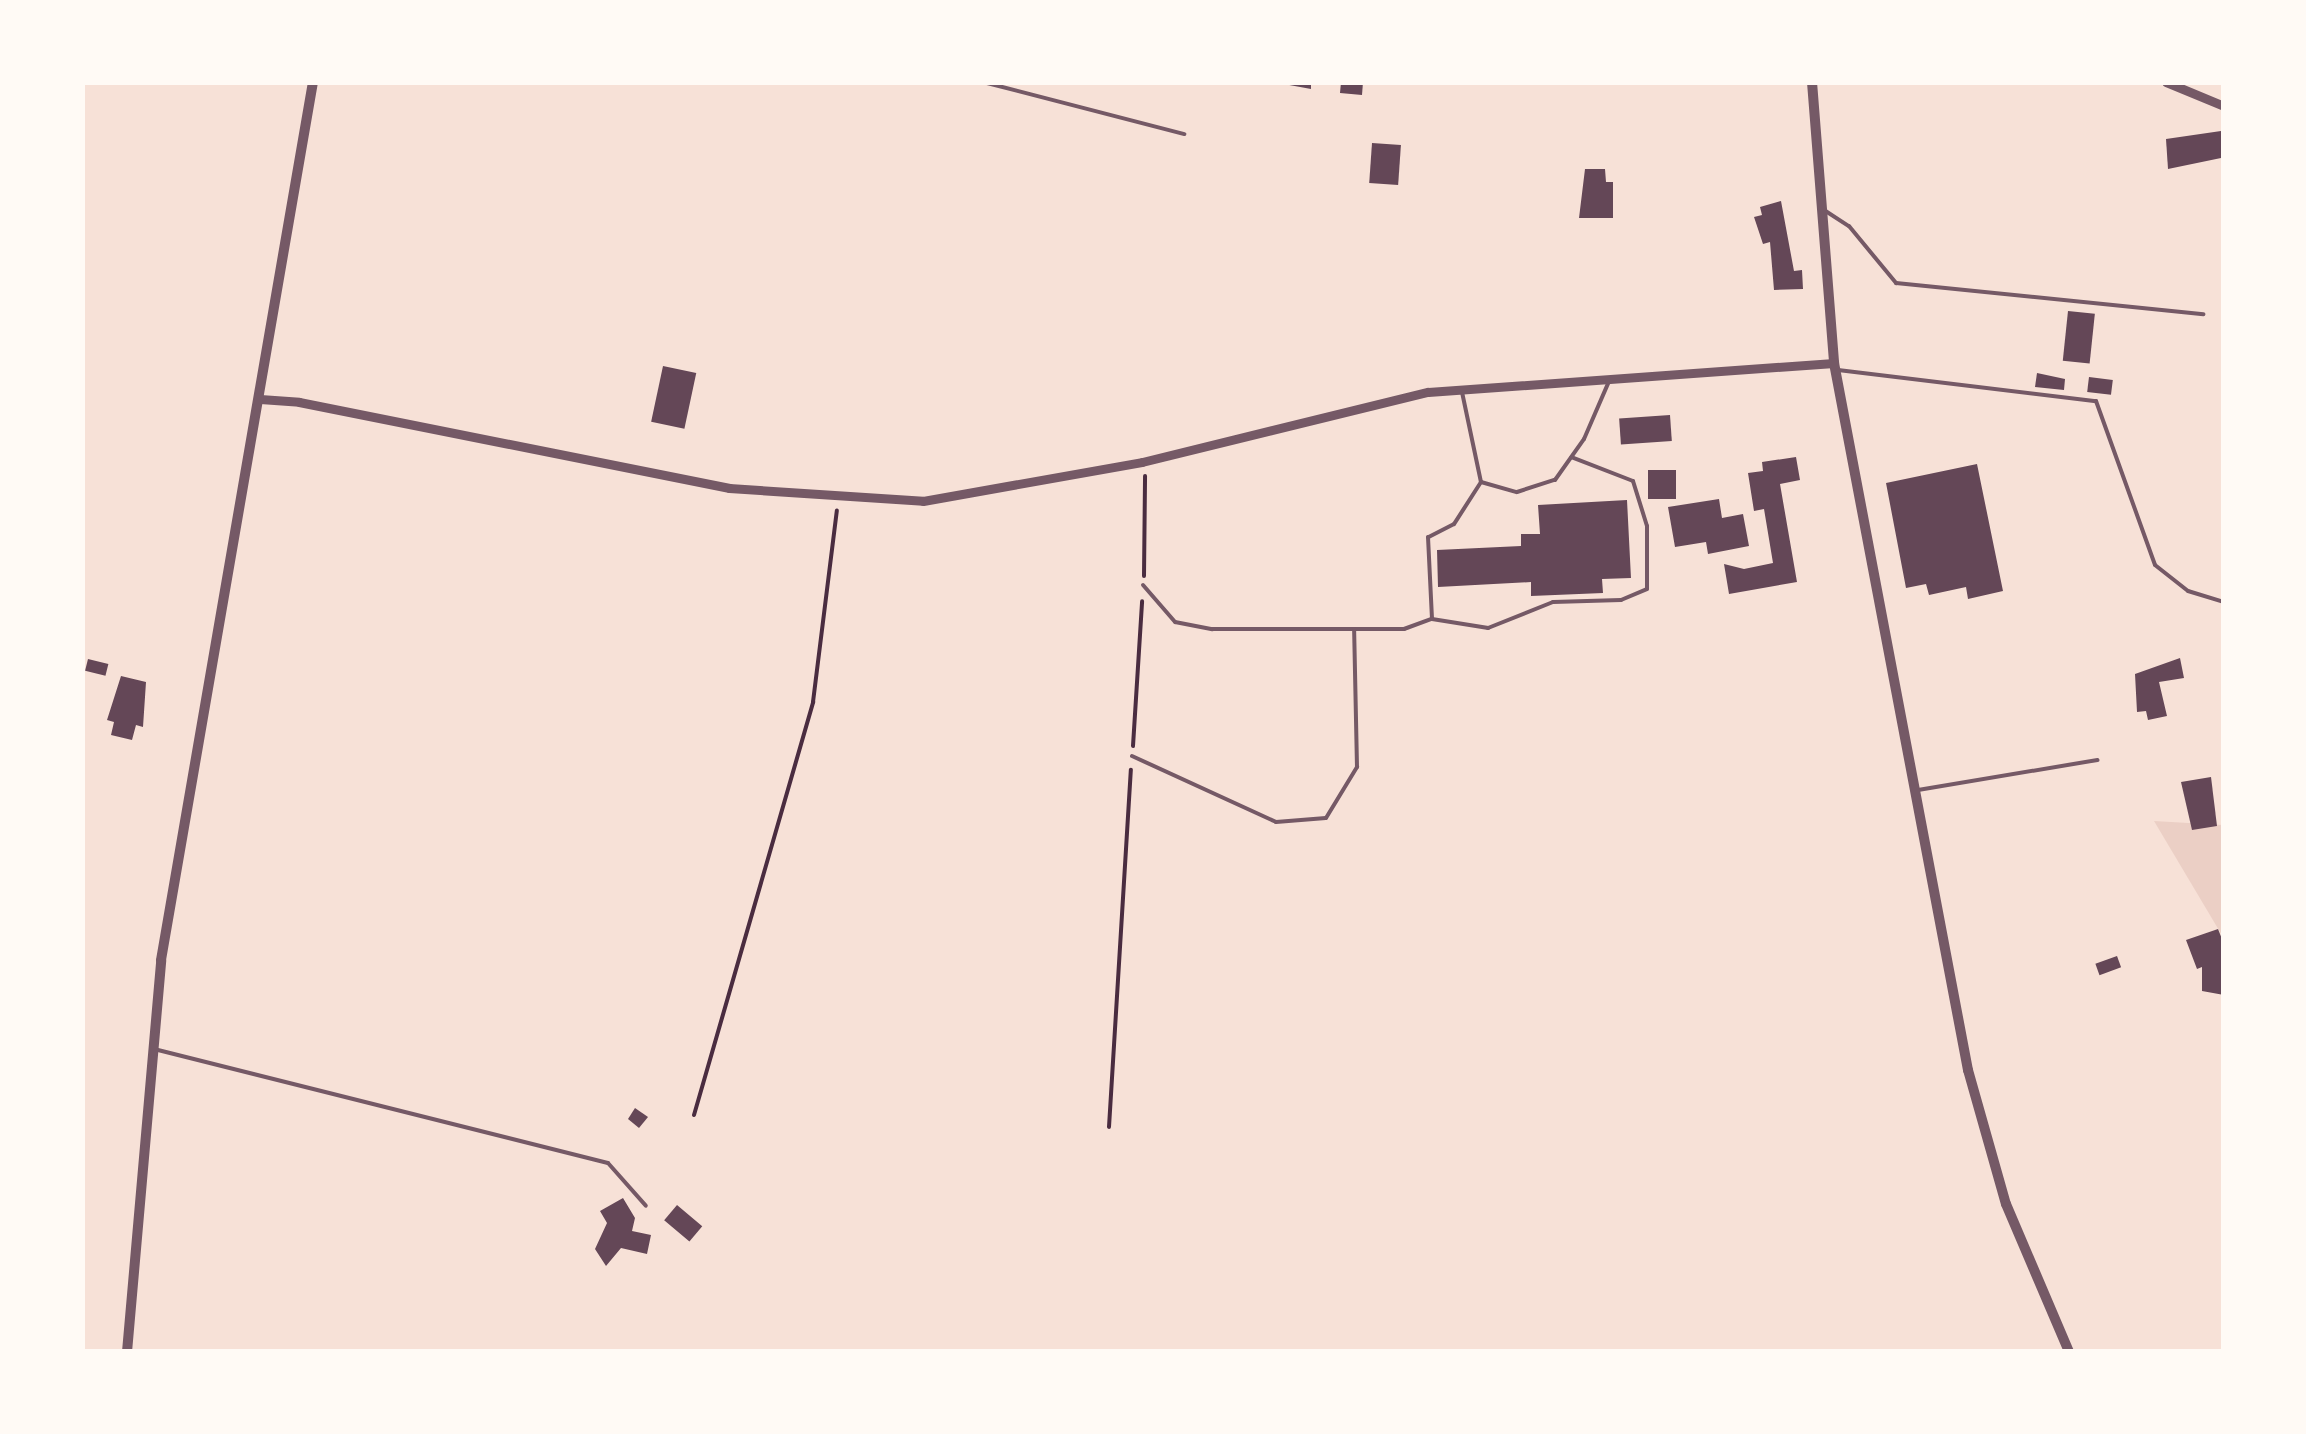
<!DOCTYPE html>
<html>
<head>
<meta charset="utf-8">
<style>
  body { margin:0 }
  #map { position:relative; width:2306px; height:1434px; overflow:hidden; background:#f7e1d7; font-family:Signika,sans-serif }
  div>[style] { position:absolute }
  [style*='--x'] { left:calc(var(--x)*1px); top:calc(var(--y)*1px); width:calc(var(--w)*1px); rotate:calc(var(--a)*1deg) }
  .green>* { inset:0; background:#ebcfc5 }
  .building>* { inset:0; background:#644757; transform-origin:0 0 }
  .path>* { height:4px; margin:-2px; padding:0 2px; transform-origin:2px; border-radius:2px; background:#4a2c40 }
  .service>* { height:4px; margin:-2px; padding:0 2px; transform-origin:2px; border-radius:2px; background:#755966 }
  .minor>* { height:9px; margin:-4.5px; padding:0 4.5px; transform-origin:4.5px; border-radius:4.5px; background:#755966 }
  .tertiary>* { height:10px; margin:-5px; padding:0 5px; transform-origin:5px; border-radius:5px; background:#755966 }
  span { translate:-50% -50%; white-space:nowrap; text-align:center; line-height:1.15; -webkit-text-stroke:8px #fffaf5; paint-order:stroke }
  .frame { position:absolute; inset:0; border:85px solid #fffaf5; pointer-events:none }
</style>
</head>
<body>
<div id="map">
  <div class="green">
    <i style="clip-path:polygon(2154px 821px,2223px 825px,2223px 937px)"></i>
  </div>
  <div class="building">
    <i style="clip-path:polygon(1273px 82px,1311px 82px,1311px 89px)"></i>
    <i style="clip-path:polygon(1341px 82px,1363px 82px,1362px 95px,1340px 93px)"></i>
    <i style="clip-path:polygon(2221px 131px,2221px 158px,2168px 169px,2166px 139px)"></i>
    <i style="left:1372px;top:143px;width:29px;height:40px;rotate:4deg"></i>
    <i style="clip-path:polygon(1585px 169px,1605px 169px,1606px 182px,1613px 182px,1613px 218px,1579px 218px)"></i>
    <i style="clip-path:polygon(1781px 201px,1794px 271px,1802px 270px,1803px 289px,1774px 290px,1770px 242px,1763px 244px,1754px 217px,1762px 215px,1760px 207px)"></i>
    <i style="left:2068px;top:311px;width:27px;height:50px;rotate:6deg"></i>
    <i style="left:663px;top:366px;width:34px;height:57px;rotate:12deg"></i>
    <i style="clip-path:polygon(2037px 373px,2065px 379px,2064px 390px,2035px 387px)"></i>
    <i style="left:2089px;top:377px;width:24px;height:15px;rotate:7deg"></i>
    <i style="left:1670px;top:415px;width:26px;height:51px;rotate:86deg"></i>
    <i style="clip-path:polygon(1796px 457px,1800px 480px,1780px 484px,1797px 582px,1729px 594px,1724px 564px,1744px 569px,1773px 563px,1764px 509px,1754px 511px,1748px 473px,1763px 471px,1762px 462px)"></i>
    <i style="clip-path:polygon(1977px 464px,2003px 591px,1968px 599px,1966px 587px,1929px 595px,1926px 584px,1906px 588px,1886px 483px)"></i>
    <i style="left:1648px;top:470px;width:28px;height:29px"></i>
    <i style="clip-path:polygon(1719px 499px,1722px 518px,1743px 514px,1749px 546px,1708px 554px,1706px 542px,1675px 547px,1668px 507px)"></i>
    <i style="clip-path:polygon(1627px 500px,1631px 578px,1602px 579px,1603px 593px,1531px 596px,1531px 582px,1438px 587px,1437px 550px,1521px 546px,1521px 534px,1540px 534px,1538px 505px)"></i>
    <i style="clip-path:polygon(2180px 658px,2184px 678px,2159px 682px,2167px 716px,2148px 720px,2146px 711px,2137px 712px,2135px 674px)"></i>
    <i style="left:88px;top:659px;width:21px;height:12px;rotate:14deg"></i>
    <i style="clip-path:polygon(121px 676px,146px 682px,143px 727px,136px 725px,132px 740px,111px 735px,114px 722px,107px 720px)"></i>
    <i style="clip-path:polygon(2211px 777px,2217px 826px,2192px 830px,2181px 782px)"></i>
    <i style="clip-path:polygon(2218px 929px,2224px 944px,2224px 995px,2202px 991px,2202px 967px,2197px 969px,2186px 940px)"></i>
    <i style="left:2117px;top:956px;width:12px;height:23px;rotate:70deg"></i>
    <i style="clip-path:polygon(635px 1108px,648px 1117px,639px 1128px,628px 1119px)"></i>
    <i style="clip-path:polygon(623px 1198px,635px 1218px,632px 1231px,651px 1235px,647px 1254px,621px 1248px,606px 1266px,595px 1249px,607px 1223px,600px 1211px)"></i>
    <i style="left:677px;top:1205px;width:33px;height:20px;rotate:40deg"></i>
  </div>
  <div class="path">
    <i style="--x:1144;--y:576;--w:100;--a:-89.4"></i>
    <i style="--x:1133;--y:746;--w:145;--a:-86.4"></i>
    <i style="--x:694;--y:1115;--w:430;--a:-73.9"></i>
    <i style="--x:813;--y:702;--w:193;--a:-82.9"></i>
    <i style="--x:1109;--y:1127;--w:358;--a:-86.5"></i>
  </div>
  <div class="service">
    <i style="--x:983;--y:82;--w:208;--a:14.5"></i>
    <i style="--x:1824;--y:210;--w:30;--a:33"></i>
    <i style="--x:1849;--y:226;--w:74;--a:50.5"></i>
    <i style="--x:1896;--y:283;--w:309;--a:5.8"></i>
    <i style="--x:1838;--y:370;--w:260;--a:6.9"></i>
    <i style="--x:2096;--y:401;--w:174;--a:70.2"></i>
    <i style="--x:2155;--y:565;--w:42;--a:38.2"></i>
    <i style="--x:2188;--y:591;--w:38;--a:17"></i>
    <i style="--x:1462;--y:392;--w:92;--a:78.1"></i>
    <i style="--x:1481;--y:482;--w:37;--a:16"></i>
    <i style="--x:1517;--y:492;--w:40;--a:-18"></i>
    <i style="--x:1555;--y:480;--w:50;--a:-54.7"></i>
    <i style="--x:1584;--y:439;--w:65;--a:-66.6"></i>
    <i style="--x:1481;--y:482;--w:50;--a:122.7"></i>
    <i style="--x:1454;--y:524;--w:29;--a:153"></i>
    <i style="--x:1428;--y:537;--w:82;--a:87.2"></i>
    <i style="--x:1432;--y:619;--w:57;--a:9.1"></i>
    <i style="--x:1488;--y:628;--w:70;--a:-21.8"></i>
    <i style="--x:1553;--y:602;--w:68;--a:-1.7"></i>
    <i style="--x:1621;--y:600;--w:28;--a:-23"></i>
    <i style="--x:1647;--y:589;--w:63;--a:-90"></i>
    <i style="--x:1647;--y:526;--w:47;--a:-107.3"></i>
    <i style="--x:1633;--y:481;--w:66;--a:-158.8"></i>
    <i style="--x:1143;--y:585;--w:49;--a:49.1"></i>
    <i style="--x:1175;--y:622;--w:38;--a:11"></i>
    <i style="--x:1212;--y:629;--w:192;--a:0"></i>
    <i style="--x:1404;--y:629;--w:30;--a:-20"></i>
    <i style="--x:1132;--y:756;--w:158;--a:24.6"></i>
    <i style="--x:1276;--y:822;--w:50;--a:-4.6"></i>
    <i style="--x:1326;--y:818;--w:60;--a:-58.7"></i>
    <i style="--x:1357;--y:767;--w:138;--a:-91.2"></i>
    <i style="--x:1918;--y:790;--w:182;--a:-9.5"></i>
    <i style="--x:154;--y:1049;--w:468;--a:14.1"></i>
    <i style="--x:608;--y:1163;--w:57;--a:48.5"></i>
  </div>
  <div class="minor">
    <i style="--x:2166;--y:82;--w:63;--a:22.5"></i>
    <i style="--x:260;--y:399;--w:39;--a:4"></i>
    <i style="--x:299;--y:402;--w:439;--a:11.3"></i>
    <i style="--x:729;--y:488;--w:194;--a:3.8"></i>
    <i style="--x:923;--y:501;--w:222;--a:-10.1"></i>
    <i style="--x:1142;--y:462;--w:294;--a:-13.8"></i>
    <i style="--x:1428;--y:392;--w:407;--a:-4.1"></i>
  </div>
  <div class="tertiary">
    <i style="--x:1812;--y:82;--w:282;--a:85.5"></i>
    <i style="--x:1834;--y:363;--w:720;--a:79.27"></i>
    <i style="--x:1968;--y:1070;--w:139;--a:74.2"></i>
    <i style="--x:2006;--y:1204;--w:161;--a:66.9"></i>
    <i style="--x:127;--y:1352;--w:393;--a:-85"></i>
    <i style="--x:161;--y:960;--w:891;--a:-80.18"></i>
  </div>
  <div class="frame"></div>
</div>
</body>
</html>
